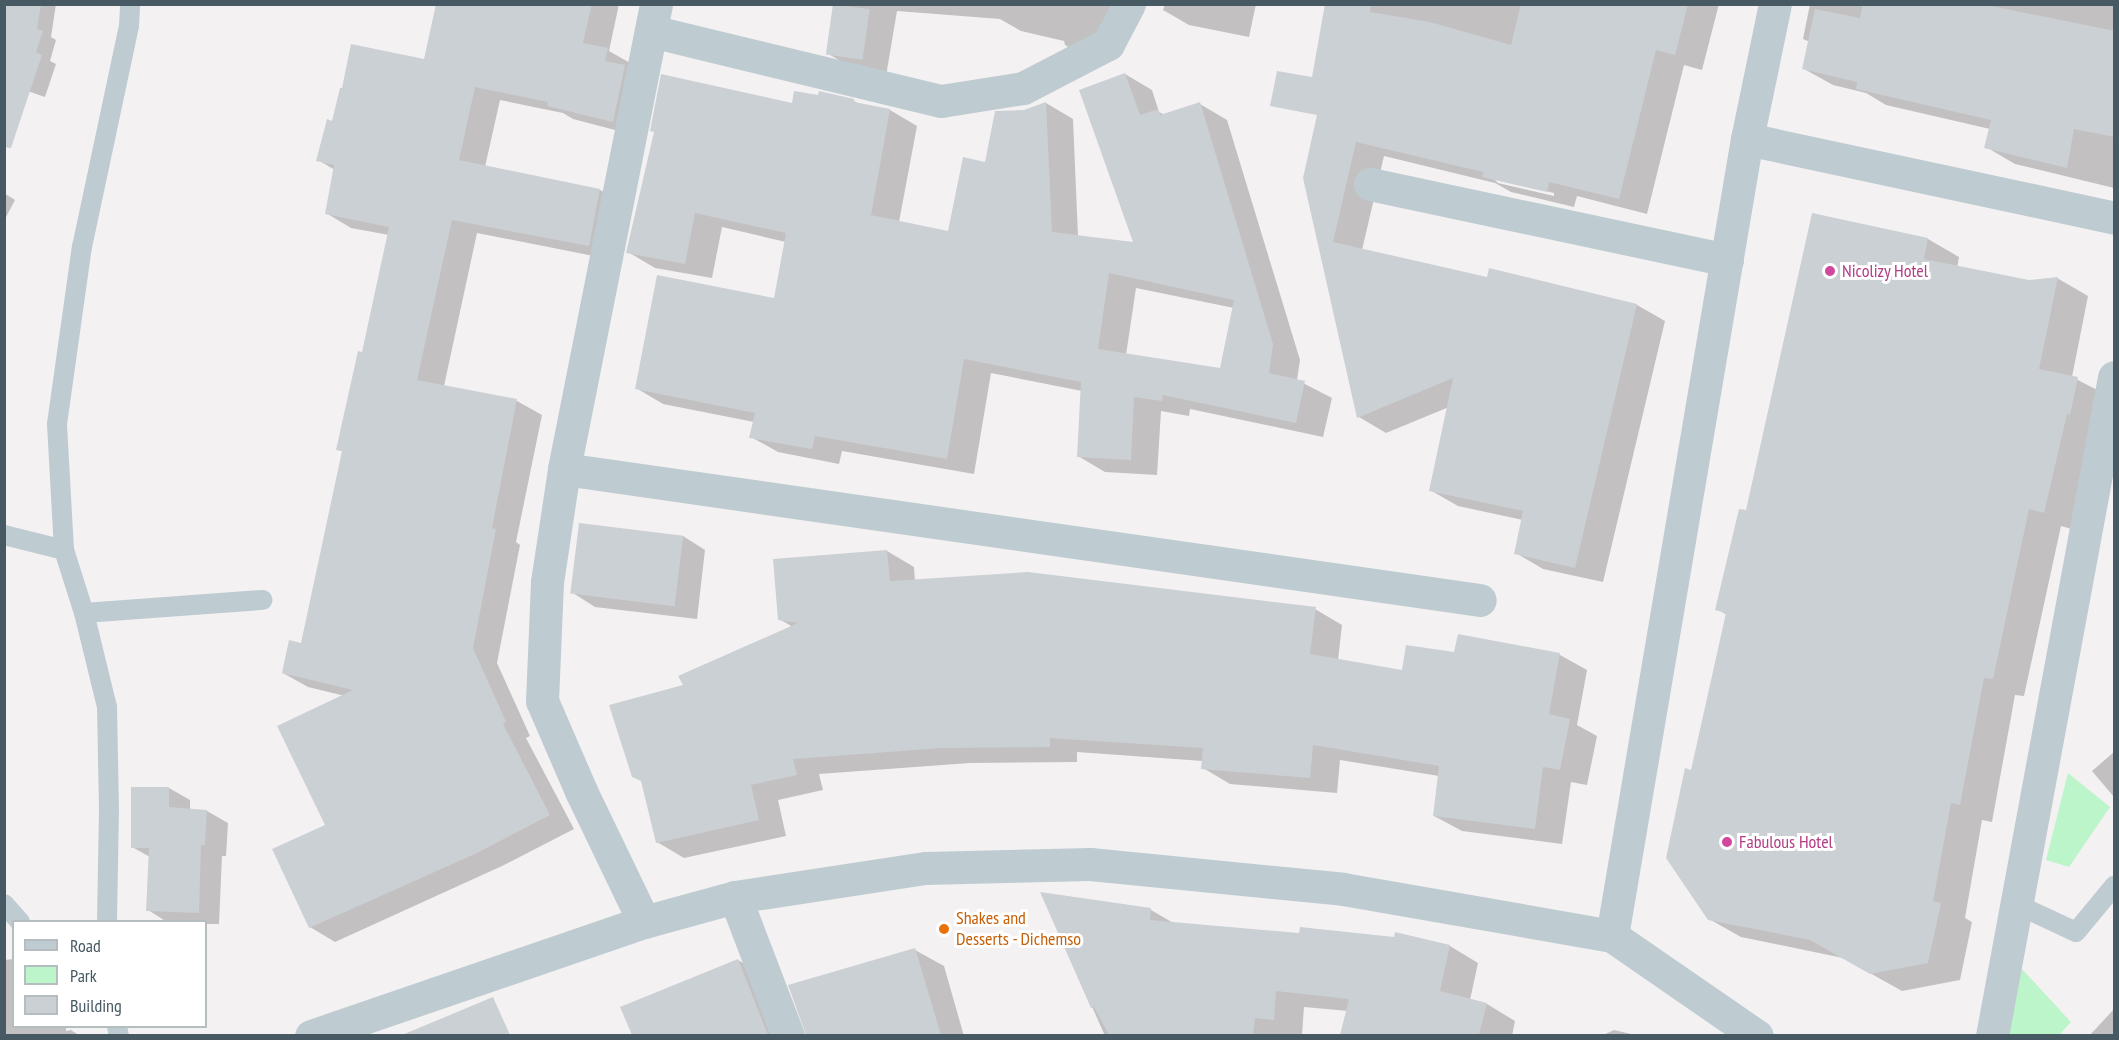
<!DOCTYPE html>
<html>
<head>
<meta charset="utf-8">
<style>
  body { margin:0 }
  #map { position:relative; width:2119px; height:1040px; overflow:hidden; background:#f4f1f2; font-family:"PT Sans Narrow",sans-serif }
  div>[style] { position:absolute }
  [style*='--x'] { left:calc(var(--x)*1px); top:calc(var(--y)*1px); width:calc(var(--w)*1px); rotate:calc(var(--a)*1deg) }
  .green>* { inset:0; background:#bdf5ca }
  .shadow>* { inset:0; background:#0003 }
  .building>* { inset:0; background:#cbd0d4; transform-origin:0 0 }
  .lane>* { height:20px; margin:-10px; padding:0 10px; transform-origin:10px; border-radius:10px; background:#beccd2 }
  .street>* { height:33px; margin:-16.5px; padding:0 16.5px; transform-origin:16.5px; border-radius:16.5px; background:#beccd2 }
  .dots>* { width:16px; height:16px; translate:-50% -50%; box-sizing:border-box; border:3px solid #fff; border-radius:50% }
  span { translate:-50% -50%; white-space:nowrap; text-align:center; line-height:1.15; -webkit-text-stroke:6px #fff; paint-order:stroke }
  .hotel-label { font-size:18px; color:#b23c85 }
  .left { translate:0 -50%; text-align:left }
  .food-label { font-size:18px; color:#c56008 }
  .frame { position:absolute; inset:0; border:6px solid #475962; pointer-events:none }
  .legend { position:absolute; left:12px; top:920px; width:195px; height:108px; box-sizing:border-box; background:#fff; border:2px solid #b5bdc0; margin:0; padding:8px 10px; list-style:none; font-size:18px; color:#475962 }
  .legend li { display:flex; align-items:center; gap:12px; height:30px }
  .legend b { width:30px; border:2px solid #b5bdc0 }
</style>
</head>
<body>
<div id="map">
  <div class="green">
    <i style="clip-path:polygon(2068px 773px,2110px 807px,2069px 867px,2046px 860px)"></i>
    <i style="clip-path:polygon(2018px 968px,2023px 970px,2071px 1022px,2059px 1035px,2001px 1036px)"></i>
  </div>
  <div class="shadow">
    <i style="clip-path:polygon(4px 4px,56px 4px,51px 37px,56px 40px,50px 61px,56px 64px,45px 97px,4px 83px)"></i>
    <i style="clip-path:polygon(437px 4px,619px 4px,609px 51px,632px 64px,638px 136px,573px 119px,563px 113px,500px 100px,485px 167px,600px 190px,625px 204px,614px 260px,477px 233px,444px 386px,517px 401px,542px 415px,516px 542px,520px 545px,497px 663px,530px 736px,526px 738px,574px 829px,502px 866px,335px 942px,310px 927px,345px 696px,308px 687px,283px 673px,302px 644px,343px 452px,338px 449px,363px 353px,389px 235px,351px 228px,326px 213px,335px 170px,318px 160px,333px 122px,425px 61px)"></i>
    <i style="clip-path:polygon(835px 4px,1112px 4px,1091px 60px,1065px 45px,1064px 41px,1021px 31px,1000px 19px,897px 11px,886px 76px,852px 68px,827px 53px)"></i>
    <i style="clip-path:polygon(1165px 4px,1256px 4px,1249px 37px,1189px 25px,1163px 10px)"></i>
    <i style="clip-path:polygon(evenodd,1365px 4px,1719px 4px,1702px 70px,1684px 65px,1647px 214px,1577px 196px,1574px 207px,1511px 192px,1495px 183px,1384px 156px,1362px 250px,1488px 279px,1491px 270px,1637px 305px,1665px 321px,1603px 582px,1543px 569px,1516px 553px,1523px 520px,1458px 506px,1430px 490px,1449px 407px,1386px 433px,1359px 417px,1305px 178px,1365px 4px,1494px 179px,1554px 193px,1554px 196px,1498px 183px,1494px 179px)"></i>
    <i style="clip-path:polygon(1810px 4px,2114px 4px,2114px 188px,2015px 164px,1986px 147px,1990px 129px,1886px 105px,1866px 93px,1833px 85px,1804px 69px,1810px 42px,1803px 39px)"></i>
    <i style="clip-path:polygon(evenodd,1125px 74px,1152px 90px,1159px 112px,1165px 115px,1200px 104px,1227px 120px,1300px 360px,1297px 380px,1332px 398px,1323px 437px,1190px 409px,1189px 416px,1161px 411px,1157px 475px,1105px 472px,1078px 456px,1082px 391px,991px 373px,974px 474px,842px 451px,839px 464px,778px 452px,751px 437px,754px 422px,663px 404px,636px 388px,776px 300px,786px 242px,722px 227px,712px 278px,655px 268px,628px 252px,793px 105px,854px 101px,861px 105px,890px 110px,917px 126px,899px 222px,949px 233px,986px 164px,1024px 111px,1046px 103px,1073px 119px,1078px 236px,1135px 244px,1125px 74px,1136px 288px,1234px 308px,1221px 370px,1126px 355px,1136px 288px)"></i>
    <i style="clip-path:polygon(4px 193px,15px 200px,4px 221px)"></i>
    <i style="clip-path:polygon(1813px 215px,1928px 239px,1959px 257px,1957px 268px,2029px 282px,2057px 278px,2088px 296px,2072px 377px,2109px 396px,2075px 530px,2061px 526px,2024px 696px,2015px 695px,1992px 822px,1982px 820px,1965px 918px,1972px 922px,1960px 980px,1902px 991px,1843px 958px,1741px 937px,1709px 919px,1693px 771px,1727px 615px,1717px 609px,1747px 512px)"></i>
    <i style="clip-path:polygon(683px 536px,705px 550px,697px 619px,595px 607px,573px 593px)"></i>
    <i style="clip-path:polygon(887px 551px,914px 567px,915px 581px,1315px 609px,1342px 625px,1338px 660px,1404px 672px,1456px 654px,1560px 655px,1587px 670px,1577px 725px,1597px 736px,1587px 785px,1571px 782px,1562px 844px,1462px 831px,1434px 816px,1439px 776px,1340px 760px,1337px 793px,1230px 784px,1203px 768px,1203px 761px,1077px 752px,1077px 762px,970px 763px,819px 774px,823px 790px,778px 800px,786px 836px,684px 858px,657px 842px,685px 686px,793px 627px,779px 619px)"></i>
    <i style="clip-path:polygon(2114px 752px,2114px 797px,2092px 771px)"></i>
    <i style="clip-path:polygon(133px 788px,169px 788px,190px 800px,190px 810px,207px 811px,228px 823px,226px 856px,222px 856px,219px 924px,206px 924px,206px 922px,167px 922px,148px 910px,150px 857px,132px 847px)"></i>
    <i style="clip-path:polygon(1042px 893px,1151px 910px,1175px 924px,1301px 935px,1396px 938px,1397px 934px,1450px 946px,1478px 963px,1470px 1000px,1487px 1004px,1515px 1021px,1512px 1036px,1363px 1036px,1344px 1025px,1348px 1011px,1304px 1007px,1302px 1035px,1105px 1036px)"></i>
    <i style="clip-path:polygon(915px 950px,944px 966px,964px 1036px,807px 1036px,790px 986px)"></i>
    <i style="clip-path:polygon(14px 959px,14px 1026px,66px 1026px,66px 1031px,71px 1030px,80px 1036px,4px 1036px,4px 960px)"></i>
    <i style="clip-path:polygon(738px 960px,767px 977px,789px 1036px,633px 1036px,622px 1008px)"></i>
    <i style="clip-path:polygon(2114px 1009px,2114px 1036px,2089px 1036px)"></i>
    <i style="clip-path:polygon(1614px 1030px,1640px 1036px,1601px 1036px)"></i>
  </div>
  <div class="building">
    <i style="clip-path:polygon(4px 4px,41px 4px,37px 29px,43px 31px,36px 52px,42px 55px,11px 148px,4px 147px)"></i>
    <i style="clip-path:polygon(436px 4px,592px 4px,583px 43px,608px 48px,605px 61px,625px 65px,613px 122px,547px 106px,548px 102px,475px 87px,459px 160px,600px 189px,589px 246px,452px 220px,417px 380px,517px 399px,492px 528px,496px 529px,473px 648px,506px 722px,503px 724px,550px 815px,477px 853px,309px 928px,272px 849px,325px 825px,277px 726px,353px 690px,282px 673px,289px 640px,301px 643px,342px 451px,336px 450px,358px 351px,362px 352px,389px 227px,325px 214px,334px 165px,316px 161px,327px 119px,332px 121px,340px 88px,342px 88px,351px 44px,424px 59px)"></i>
    <i style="left:833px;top:4px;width:37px;height:51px;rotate:8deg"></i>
    <i style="clip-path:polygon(1325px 4px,1371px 4px,1370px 12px,1430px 22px,1511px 45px,1521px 4px,1688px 4px,1675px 55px,1656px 50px,1619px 199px,1549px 182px,1547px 192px,1482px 177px,1483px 172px,1356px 142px,1333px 242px,1487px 277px,1489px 268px,1637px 304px,1575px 568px,1514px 554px,1523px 511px,1429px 491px,1453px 378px,1357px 418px,1303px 178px,1317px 115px,1270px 106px,1277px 71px,1312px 77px)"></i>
    <i style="clip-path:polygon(1863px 4px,1981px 4px,2115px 31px,2115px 137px,2074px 129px,2067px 168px,1984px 148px,1991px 120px,1856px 89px,1857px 82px,1802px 69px,1815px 9px,1860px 18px)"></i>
    <i style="clip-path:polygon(evenodd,1125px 73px,1140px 115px,1158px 109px,1160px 115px,1200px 102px,1273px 344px,1269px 373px,1305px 381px,1296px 423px,1163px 395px,1162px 401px,1134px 397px,1131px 460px,1077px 457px,1081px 382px,964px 359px,947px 459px,815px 436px,812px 449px,749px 438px,755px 413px,635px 389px,657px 275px,774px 298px,786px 233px,695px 213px,685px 264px,626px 253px,654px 132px,650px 131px,661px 74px,792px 103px,794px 91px,818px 95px,819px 91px,854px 99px,854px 102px,890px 109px,871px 215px,948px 231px,963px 157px,985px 162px,995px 111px,1024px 110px,1046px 102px,1052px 232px,1133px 242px,1079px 90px,1125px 73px,1109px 273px,1234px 300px,1220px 368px,1098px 349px,1109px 273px)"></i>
    <i style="clip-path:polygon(1812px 213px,1928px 238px,1924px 259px,2029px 280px,2058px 277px,2039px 369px,2078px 377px,2070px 415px,2067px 414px,2044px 513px,2029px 509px,1993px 679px,1984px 678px,1960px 805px,1951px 803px,1933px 901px,1941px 903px,1928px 963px,1870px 974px,1810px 940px,1708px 920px,1666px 858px,1685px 768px,1691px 770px,1726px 613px,1715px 610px,1739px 509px,1746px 510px)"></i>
    <i style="left:579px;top:523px;width:105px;height:71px;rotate:7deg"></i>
    <i style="clip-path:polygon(887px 550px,890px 581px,1028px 572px,1316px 607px,1310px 654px,1402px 670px,1406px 645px,1454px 652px,1458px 634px,1560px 653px,1549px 714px,1570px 719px,1560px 770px,1543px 767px,1535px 829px,1433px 816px,1439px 766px,1313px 745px,1310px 778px,1201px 769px,1203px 748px,1050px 738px,1050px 747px,942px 748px,793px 759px,797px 775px,751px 785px,759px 820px,656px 843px,641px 781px,632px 777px,609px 705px,683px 685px,678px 676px,798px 623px,778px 620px,773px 559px)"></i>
    <i style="clip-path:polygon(131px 787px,169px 787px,169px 807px,207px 810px,205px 845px,201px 845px,199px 913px,146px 911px,149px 848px,131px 848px)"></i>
    <i style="clip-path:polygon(1040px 892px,1151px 908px,1150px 920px,1299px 933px,1300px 927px,1394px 937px,1395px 932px,1450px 945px,1440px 991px,1487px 1003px,1479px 1035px,1340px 1035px,1349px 999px,1276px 991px,1274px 1020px,1255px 1018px,1253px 1035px,1109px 1035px,1094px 1007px,1091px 1008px)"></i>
    <i style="clip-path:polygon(915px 948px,941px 1035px,806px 1035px,788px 985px)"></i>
    <i style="clip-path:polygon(738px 959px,768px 1035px,632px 1035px,620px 1007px)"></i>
    <i style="clip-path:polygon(493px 997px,510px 1035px,402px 1035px)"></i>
  </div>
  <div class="lane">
    <i style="--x:4;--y:535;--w:62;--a:14"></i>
    <i style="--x:84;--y:613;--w:179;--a:-4.2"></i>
    <i style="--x:4;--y:904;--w:24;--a:48"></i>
    <i style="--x:2016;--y:904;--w:66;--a:25"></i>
    <i style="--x:2076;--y:932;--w:60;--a:-50.4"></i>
    <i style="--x:107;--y:922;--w:112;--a:-89"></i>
    <i style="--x:109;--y:810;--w:103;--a:-91.1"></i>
    <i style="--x:107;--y:707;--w:97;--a:-103.7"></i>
    <i style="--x:84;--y:613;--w:66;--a:-107.6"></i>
    <i style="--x:64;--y:550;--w:126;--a:-93.2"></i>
    <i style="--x:57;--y:424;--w:179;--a:-82"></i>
    <i style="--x:82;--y:247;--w:226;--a:-78"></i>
    <i style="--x:129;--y:26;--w:22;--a:-87"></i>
    <i style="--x:117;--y:1026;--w:10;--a:79"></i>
  </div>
  <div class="street">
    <i style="--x:651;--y:31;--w:298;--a:13.6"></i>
    <i style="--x:941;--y:101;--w:83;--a:-9"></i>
    <i style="--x:1023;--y:88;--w:96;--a:-27.4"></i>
    <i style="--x:1108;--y:44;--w:45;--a:-62.3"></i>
    <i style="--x:1747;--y:139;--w:375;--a:12.1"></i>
    <i style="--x:1370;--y:184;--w:365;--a:12"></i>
    <i style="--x:564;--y:469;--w:925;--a:8.14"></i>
    <i style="--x:735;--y:897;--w:149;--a:69.1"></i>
    <i style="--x:644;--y:922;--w:145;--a:-115.7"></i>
    <i style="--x:581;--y:791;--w:98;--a:-113.4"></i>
    <i style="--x:542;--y:701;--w:119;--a:-87.6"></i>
    <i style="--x:547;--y:582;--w:114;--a:-81.4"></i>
    <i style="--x:564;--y:469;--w:474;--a:-78.8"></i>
    <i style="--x:1612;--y:936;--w:808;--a:-80.39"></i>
    <i style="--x:1747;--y:139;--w:138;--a:-78.3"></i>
    <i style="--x:311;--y:1036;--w:352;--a:-18.9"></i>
    <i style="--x:644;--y:922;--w:94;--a:-15.4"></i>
    <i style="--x:735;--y:897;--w:192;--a:-8.7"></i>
    <i style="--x:925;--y:868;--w:165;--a:-1.4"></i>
    <i style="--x:1090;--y:864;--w:254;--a:5.6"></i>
    <i style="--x:1343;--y:889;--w:273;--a:9.9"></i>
    <i style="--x:1612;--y:936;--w:176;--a:34.6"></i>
    <i style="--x:1992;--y:1036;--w:670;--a:-79.51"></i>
  </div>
  <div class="dots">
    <i style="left:1830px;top:271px;background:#d1479c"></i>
    <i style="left:1727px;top:842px;background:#d1479c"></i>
    <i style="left:944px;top:929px;background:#e8710a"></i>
  </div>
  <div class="hotel-label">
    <span class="left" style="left:1842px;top:271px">Nicolizy Hotel</span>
    <span class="left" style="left:1739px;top:842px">Fabulous Hotel</span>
  </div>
  <div class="food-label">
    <span class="left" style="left:956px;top:929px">Shakes and<br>Desserts - Dichemso</span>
  </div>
  <div class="frame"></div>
  <ul class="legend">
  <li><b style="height:8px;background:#beccd2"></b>Road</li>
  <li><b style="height:16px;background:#bdf5ca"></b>Park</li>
  <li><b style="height:16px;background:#cbd0d4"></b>Building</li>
  </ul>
</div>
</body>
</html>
